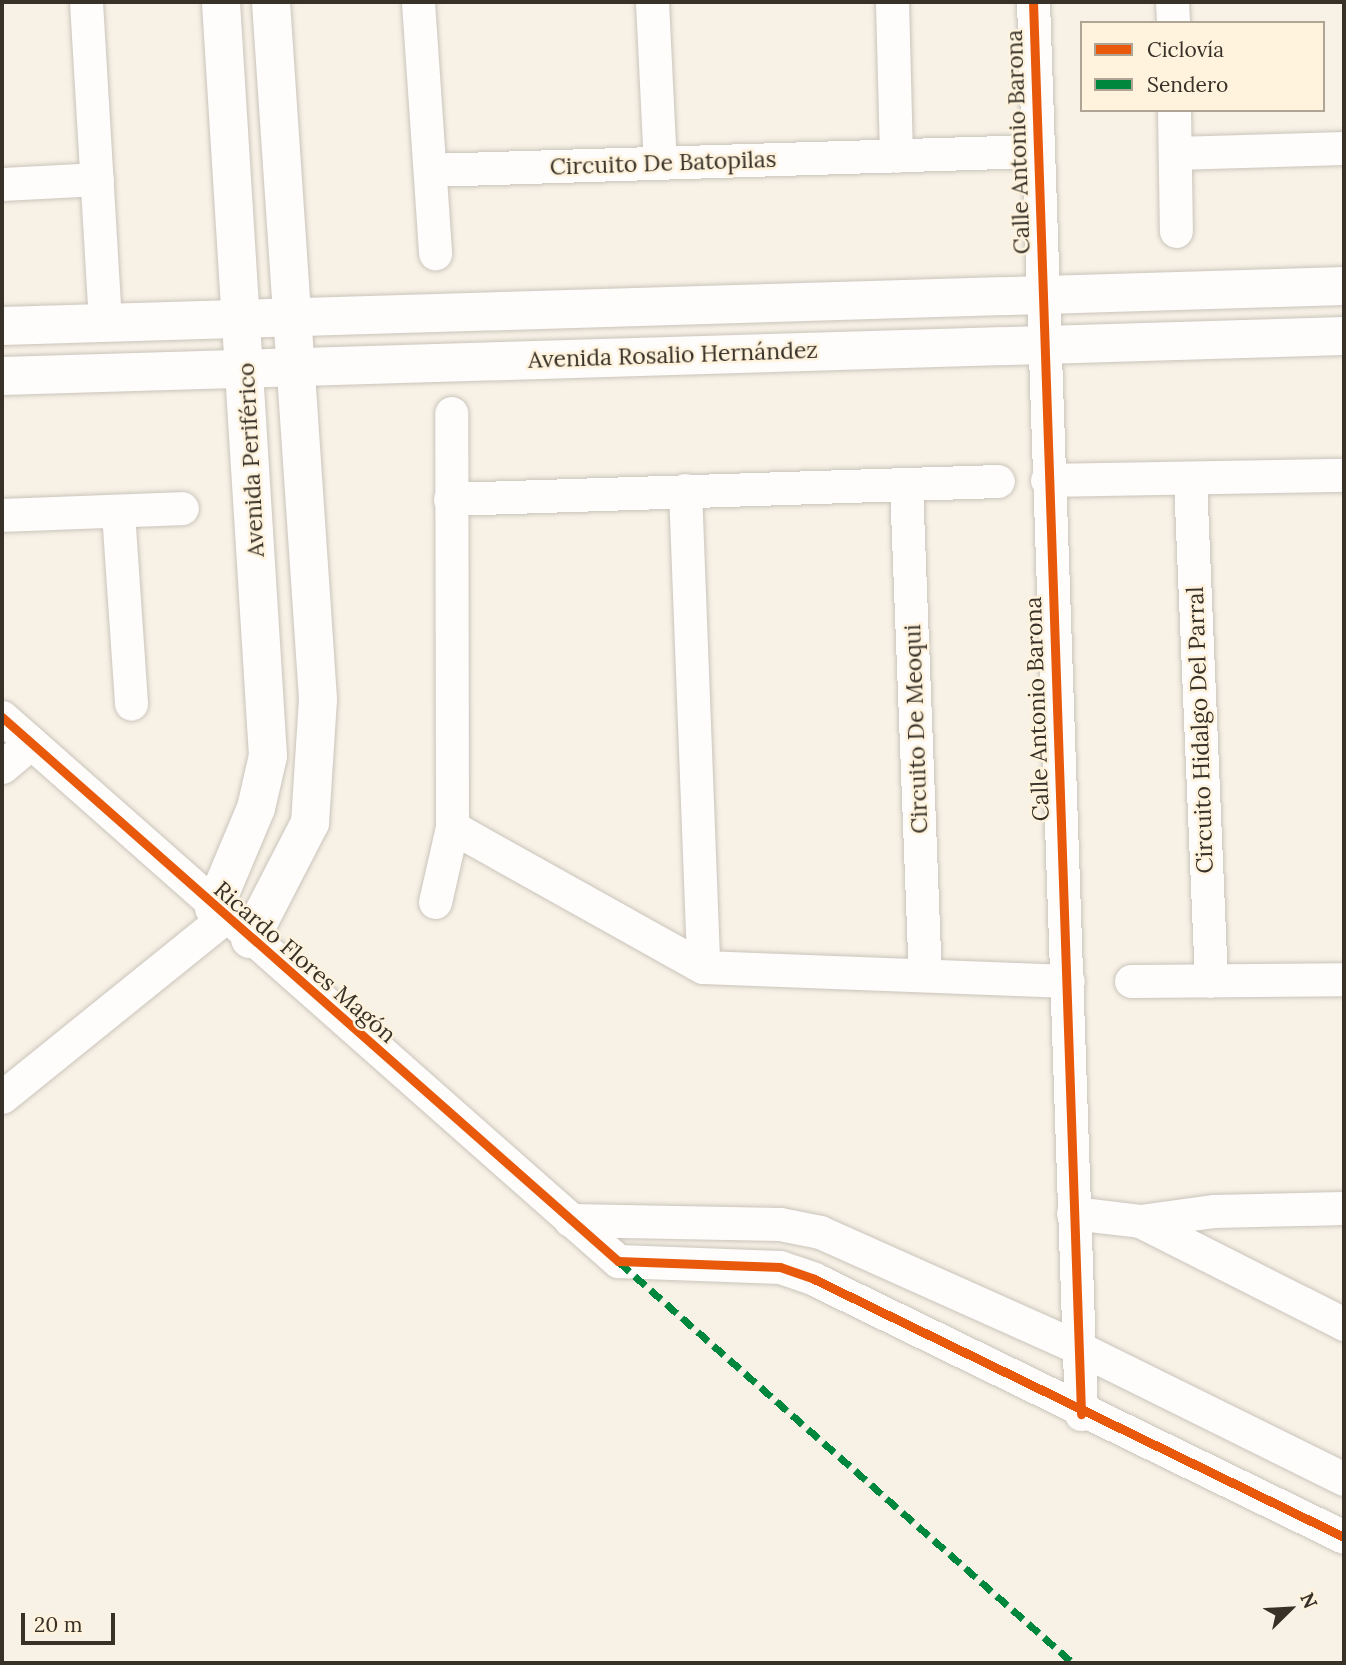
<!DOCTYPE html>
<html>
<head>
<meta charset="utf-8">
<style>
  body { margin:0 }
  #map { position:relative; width:1346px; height:1665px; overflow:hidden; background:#f7f1e6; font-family:Lora,serif }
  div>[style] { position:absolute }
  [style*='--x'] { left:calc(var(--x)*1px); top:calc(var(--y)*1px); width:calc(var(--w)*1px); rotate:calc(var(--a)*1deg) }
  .roads { filter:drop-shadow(0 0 2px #cac4bb) drop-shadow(0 0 2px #cac4bb) }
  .minor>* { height:33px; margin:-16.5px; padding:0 16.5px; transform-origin:16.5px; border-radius:16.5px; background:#fefdfb }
  .tertiary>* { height:38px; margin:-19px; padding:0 19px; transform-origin:19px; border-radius:19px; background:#fefdfb }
  .quiet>* { height:7px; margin-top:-3.5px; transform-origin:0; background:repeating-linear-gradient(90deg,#00873e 0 14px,transparent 0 21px) }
  .cycleway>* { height:9px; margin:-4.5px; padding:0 4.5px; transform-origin:4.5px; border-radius:4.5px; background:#e8590c }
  span { translate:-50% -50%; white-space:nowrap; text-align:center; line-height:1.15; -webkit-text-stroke:5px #fff3de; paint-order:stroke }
  .street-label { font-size:23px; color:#373127 }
  .frame { position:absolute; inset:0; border:4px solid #373127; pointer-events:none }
  .legend { position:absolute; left:1080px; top:21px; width:245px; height:91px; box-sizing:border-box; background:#fff3de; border:2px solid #afa595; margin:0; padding:9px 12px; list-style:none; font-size:21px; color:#373127 }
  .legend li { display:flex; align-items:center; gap:14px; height:35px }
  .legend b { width:35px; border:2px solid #afa595 }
  .north { position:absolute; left:1255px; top:1574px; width:70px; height:70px; -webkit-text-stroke:5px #fff3de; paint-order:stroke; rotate:66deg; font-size:19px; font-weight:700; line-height:28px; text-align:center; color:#373127 }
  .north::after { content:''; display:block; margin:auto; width:24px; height:32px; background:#373127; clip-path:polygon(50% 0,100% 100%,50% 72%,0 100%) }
  .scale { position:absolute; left:21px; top:1613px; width:94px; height:32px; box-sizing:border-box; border:4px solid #373127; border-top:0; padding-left:9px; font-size:21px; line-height:24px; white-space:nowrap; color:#373127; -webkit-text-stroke:5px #fff3de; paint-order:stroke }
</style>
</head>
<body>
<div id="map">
  <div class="roads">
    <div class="minor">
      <i style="--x:86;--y:2;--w:322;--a:86.6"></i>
      <i style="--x:418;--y:2;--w:252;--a:86.1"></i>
      <i style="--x:652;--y:2;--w:161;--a:87.2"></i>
      <i style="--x:892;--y:2;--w:154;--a:88.5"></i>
      <i style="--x:1033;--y:2;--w:1413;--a:88.05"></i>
      <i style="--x:1172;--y:2;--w:21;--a:87"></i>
      <i style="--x:1174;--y:110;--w:121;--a:89.1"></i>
      <i style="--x:1175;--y:153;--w:169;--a:-1.7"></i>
      <i style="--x:430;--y:170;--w:606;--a:-1.8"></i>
      <i style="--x:2;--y:184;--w:95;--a:-3"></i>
      <i style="--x:1047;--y:480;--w:297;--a:-1"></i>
      <i style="--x:1190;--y:480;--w:501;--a:87.6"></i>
      <i style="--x:906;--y:485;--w:488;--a:87.8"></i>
      <i style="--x:685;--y:490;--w:477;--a:87.8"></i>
      <i style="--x:450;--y:499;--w:548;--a:-1.88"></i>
      <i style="--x:118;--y:512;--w:192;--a:86.1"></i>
      <i style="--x:2;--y:515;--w:180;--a:-2.2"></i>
      <i style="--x:2;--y:717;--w:822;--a:41.45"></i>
      <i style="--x:618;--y:1261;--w:162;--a:2.1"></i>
      <i style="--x:780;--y:1267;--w:36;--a:19"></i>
      <i style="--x:814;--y:1279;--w:589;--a:25.96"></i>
      <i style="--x:2;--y:767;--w:38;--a:-40"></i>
      <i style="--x:452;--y:827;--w:287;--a:29.2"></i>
      <i style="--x:703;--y:967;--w:365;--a:2.2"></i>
      <i style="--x:435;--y:902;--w:77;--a:-77.2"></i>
      <i style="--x:452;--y:827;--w:414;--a:-90.1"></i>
      <i style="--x:1131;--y:981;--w:213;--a:-0.5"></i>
      <i style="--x:2;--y:1097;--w:285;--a:-38.9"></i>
      <i style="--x:1073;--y:1213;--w:67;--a:6.8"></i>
      <i style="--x:1140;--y:1221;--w:229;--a:26.8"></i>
      <i style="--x:570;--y:1220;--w:210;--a:1.1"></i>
      <i style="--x:780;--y:1224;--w:41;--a:11.3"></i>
      <i style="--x:820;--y:1232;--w:282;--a:24.1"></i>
      <i style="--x:1077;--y:1347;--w:298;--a:26.3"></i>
      <i style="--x:1140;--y:1221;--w:75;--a:-7.7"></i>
      <i style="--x:1214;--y:1211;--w:130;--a:-1.3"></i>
    </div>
    <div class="tertiary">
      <i style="--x:2;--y:326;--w:1343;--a:-1.71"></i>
      <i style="--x:2;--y:376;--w:1343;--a:-1.71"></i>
      <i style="--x:214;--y:908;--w:108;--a:-67.2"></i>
      <i style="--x:256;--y:808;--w:53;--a:-77"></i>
      <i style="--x:268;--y:756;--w:755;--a:-93.57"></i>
      <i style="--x:250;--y:939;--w:131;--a:-62.7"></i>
      <i style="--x:310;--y:823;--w:124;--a:-86.3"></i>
      <i style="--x:318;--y:699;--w:699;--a:-93.86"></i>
    </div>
  </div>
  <div class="quiet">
    <i style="--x:619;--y:1262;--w:606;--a:41.45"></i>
  </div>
  <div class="cycleway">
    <i style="--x:1033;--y:2;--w:1413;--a:88.05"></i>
    <i style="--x:2;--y:717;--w:822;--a:41.45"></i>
    <i style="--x:618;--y:1261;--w:162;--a:2.1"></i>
    <i style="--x:780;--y:1267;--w:36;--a:19"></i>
    <i style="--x:814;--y:1279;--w:589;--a:25.96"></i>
  </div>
  <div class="street-label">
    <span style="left:1018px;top:142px;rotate:-92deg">Calle Antonio Barona</span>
    <span style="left:663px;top:163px;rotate:-2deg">Circuito De Batopilas</span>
    <span style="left:673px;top:355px;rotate:-2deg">Avenida Rosalio Hernández</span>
    <span style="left:251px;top:460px;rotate:-93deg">Avenida Periférico</span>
    <span style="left:1037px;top:709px;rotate:-92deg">Calle Antonio Barona</span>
    <span style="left:916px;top:729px;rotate:-92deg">Circuito De Meoqui</span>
    <span style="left:1200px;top:730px;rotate:-92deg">Circuito Hidalgo Del Parral</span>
    <span style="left:305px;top:962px;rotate:41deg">Ricardo Flores Magón</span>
  </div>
  <div class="frame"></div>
  <ul class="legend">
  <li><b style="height:9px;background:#e8590c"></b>Ciclovía</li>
  <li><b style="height:9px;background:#00873e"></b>Sendero</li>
  </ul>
  <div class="north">N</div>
  <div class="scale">20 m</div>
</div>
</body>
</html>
